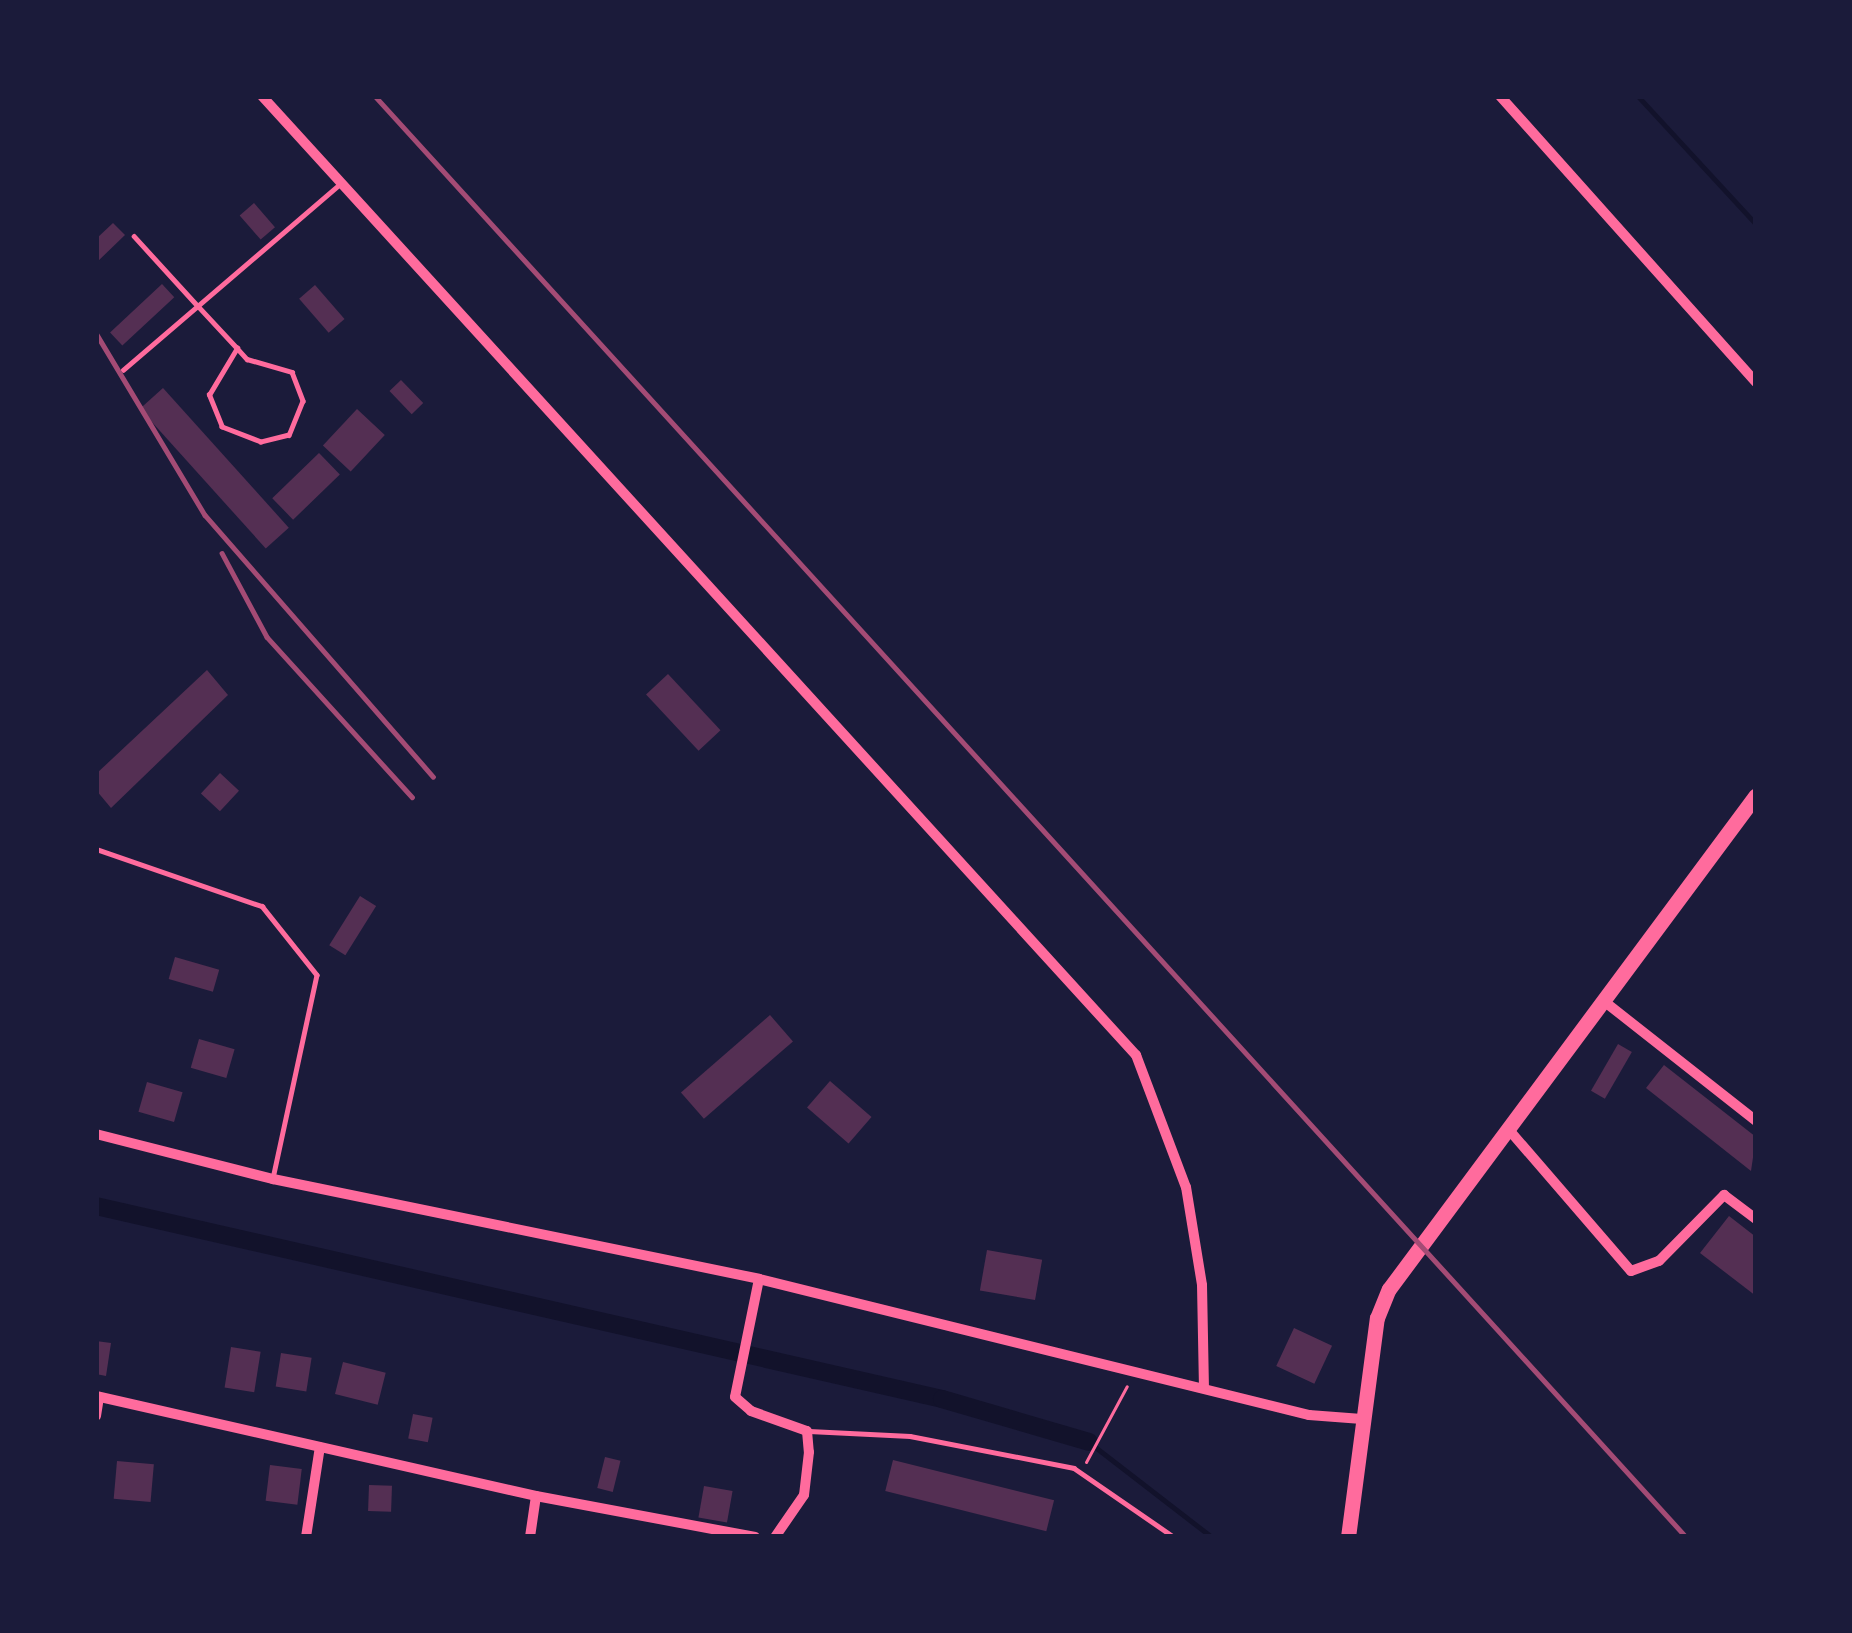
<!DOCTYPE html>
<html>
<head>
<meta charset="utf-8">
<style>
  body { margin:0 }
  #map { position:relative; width:1852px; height:1633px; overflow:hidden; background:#1b1b3a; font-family:Commissioner,sans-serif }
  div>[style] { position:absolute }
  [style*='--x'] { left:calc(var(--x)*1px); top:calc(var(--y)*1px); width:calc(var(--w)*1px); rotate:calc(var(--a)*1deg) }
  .stream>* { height:4.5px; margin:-2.25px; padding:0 2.25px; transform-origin:2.25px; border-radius:2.25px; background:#12122b }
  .canal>* { height:18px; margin:-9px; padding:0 9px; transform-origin:9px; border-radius:9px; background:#12122b }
  .building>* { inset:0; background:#542f53; transform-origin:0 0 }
  .path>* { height:3px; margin:-1.5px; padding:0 1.5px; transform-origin:1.5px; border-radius:1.5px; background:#ff6b9d }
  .service>* { height:4.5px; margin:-2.25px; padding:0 2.25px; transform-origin:2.25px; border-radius:2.25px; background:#ff6b9d }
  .minor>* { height:10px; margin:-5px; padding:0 5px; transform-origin:5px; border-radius:5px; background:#ff6b9d }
  .secondary>* { height:15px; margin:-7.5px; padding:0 7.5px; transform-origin:7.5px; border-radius:7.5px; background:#ff6b9d }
  .rail>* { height:4.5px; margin:-2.25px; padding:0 2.25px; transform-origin:2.25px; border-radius:2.25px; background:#a44b75 }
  span { translate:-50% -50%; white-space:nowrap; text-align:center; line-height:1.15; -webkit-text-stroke:9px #1b1b3a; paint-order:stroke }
  .frame { position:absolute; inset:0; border:99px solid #1b1b3a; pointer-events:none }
</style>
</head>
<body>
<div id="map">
  <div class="stream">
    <i style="--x:1638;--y:96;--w:174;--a:47.3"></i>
    <i style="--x:1089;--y:1442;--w:155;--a:37.7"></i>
  </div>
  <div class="canal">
    <i style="--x:96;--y:1206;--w:868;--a:12.85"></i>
    <i style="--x:942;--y:1399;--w:153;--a:16.3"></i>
  </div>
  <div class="building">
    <i style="left:254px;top:203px;width:32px;height:19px;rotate:49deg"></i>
    <i style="clip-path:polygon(113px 223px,125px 235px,96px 263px,96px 239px)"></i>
    <i style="left:162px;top:284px;width:18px;height:71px;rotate:47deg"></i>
    <i style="left:315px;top:285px;width:45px;height:21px;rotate:49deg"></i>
    <i style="left:401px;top:380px;width:32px;height:16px;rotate:46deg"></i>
    <i style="left:163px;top:388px;width:188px;height:31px;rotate:48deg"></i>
    <i style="left:357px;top:409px;width:38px;height:50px;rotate:43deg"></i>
    <i style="left:319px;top:453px;width:30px;height:65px;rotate:46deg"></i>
    <i style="clip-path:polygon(207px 670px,228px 695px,111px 808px,96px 790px,96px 774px)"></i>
    <i style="left:668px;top:674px;width:77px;height:30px;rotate:47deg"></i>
    <i style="left:220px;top:773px;width:26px;height:28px;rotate:43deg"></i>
    <i style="left:360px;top:896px;width:19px;height:58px;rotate:32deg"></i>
    <i style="left:175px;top:957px;width:46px;height:23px;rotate:16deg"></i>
    <i style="left:770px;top:1015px;width:35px;height:118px;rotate:49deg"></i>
    <i style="left:199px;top:1039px;width:37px;height:30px;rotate:16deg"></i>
    <i style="left:1618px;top:1044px;width:16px;height:54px;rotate:30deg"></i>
    <i style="clip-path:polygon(1664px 1065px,1756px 1137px,1751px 1171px,1646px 1088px)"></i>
    <i style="left:830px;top:1081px;width:55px;height:35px;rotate:41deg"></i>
    <i style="left:147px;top:1082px;width:37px;height:31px;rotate:16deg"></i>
    <i style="clip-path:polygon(1729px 1216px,1756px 1237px,1756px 1296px,1700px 1253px)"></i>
    <i style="left:987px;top:1250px;width:56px;height:41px;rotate:10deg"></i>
    <i style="left:1294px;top:1328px;width:42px;height:42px;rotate:25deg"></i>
    <i style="clip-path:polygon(96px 1341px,111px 1343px,106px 1376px,96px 1374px)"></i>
    <i style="left:231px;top:1347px;width:30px;height:41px;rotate:9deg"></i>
    <i style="left:281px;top:1353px;width:31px;height:34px;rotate:9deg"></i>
    <i style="left:343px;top:1362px;width:44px;height:33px;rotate:14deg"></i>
    <i style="left:413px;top:1414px;width:20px;height:25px;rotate:11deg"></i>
    <i style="left:605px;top:1457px;width:16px;height:32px;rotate:14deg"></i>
    <i style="left:893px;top:1460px;width:166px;height:32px;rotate:14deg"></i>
    <i style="left:117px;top:1461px;width:37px;height:38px;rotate:5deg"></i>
    <i style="left:270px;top:1465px;width:32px;height:36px;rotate:7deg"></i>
    <i style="left:369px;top:1485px;width:23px;height:26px;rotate:2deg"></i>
    <i style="left:704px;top:1486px;width:29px;height:32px;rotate:10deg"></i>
  </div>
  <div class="path">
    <i style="--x:1086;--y:1462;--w:86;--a:-61.7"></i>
  </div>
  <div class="service">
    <i style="--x:134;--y:236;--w:95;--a:47.6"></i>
    <i style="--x:198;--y:306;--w:57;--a:47.1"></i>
    <i style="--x:237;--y:348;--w:15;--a:48"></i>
    <i style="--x:247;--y:359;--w:47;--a:16.1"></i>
    <i style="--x:292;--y:372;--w:31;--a:69"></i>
    <i style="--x:303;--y:401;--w:37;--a:112"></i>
    <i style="--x:289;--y:435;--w:29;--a:166"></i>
    <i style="--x:261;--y:442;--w:42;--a:-159"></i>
    <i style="--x:222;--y:427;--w:35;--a:-112"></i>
    <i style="--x:209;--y:395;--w:55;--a:-59.2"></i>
    <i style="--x:123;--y:370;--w:283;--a:-40.6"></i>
    <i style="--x:96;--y:849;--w:176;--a:19"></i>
    <i style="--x:262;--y:906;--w:88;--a:51.4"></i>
    <i style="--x:317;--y:975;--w:204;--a:102.2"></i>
    <i style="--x:809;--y:1431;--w:101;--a:2.8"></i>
    <i style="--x:910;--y:1436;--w:167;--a:11"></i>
    <i style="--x:1074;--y:1468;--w:121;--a:34.6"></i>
  </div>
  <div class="minor">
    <i style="--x:262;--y:96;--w:1298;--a:47.66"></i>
    <i style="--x:1136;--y:1055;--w:141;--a:69.3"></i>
    <i style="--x:1186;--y:1187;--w:99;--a:80.7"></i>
    <i style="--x:1202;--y:1285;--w:102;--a:88.9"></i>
    <i style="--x:1500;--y:96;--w:384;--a:48.2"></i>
    <i style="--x:1605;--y:1002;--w:192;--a:38.2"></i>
    <i style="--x:1510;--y:1131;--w:185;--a:49.2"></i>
    <i style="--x:1631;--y:1271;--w:30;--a:-20"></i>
    <i style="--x:1659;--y:1261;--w:93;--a:-45.4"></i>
    <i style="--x:1724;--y:1195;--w:40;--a:37"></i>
    <i style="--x:96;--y:1134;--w:183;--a:14.3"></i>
    <i style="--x:273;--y:1179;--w:496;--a:11.6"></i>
    <i style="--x:759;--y:1279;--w:567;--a:13.89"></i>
    <i style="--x:1309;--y:1415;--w:53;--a:4.3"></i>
    <i style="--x:759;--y:1279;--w:120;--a:101.5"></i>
    <i style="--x:735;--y:1397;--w:21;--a:41"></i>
    <i style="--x:751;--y:1411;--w:59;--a:19.7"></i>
    <i style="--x:807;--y:1431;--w:21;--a:85"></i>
    <i style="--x:809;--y:1452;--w:43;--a:96.6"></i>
    <i style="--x:804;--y:1495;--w:51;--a:124.6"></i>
    <i style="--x:96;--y:1396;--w:451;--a:12.8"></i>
    <i style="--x:536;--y:1496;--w:223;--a:10.6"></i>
    <i style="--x:96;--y:1416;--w:19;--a:-81"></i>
    <i style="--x:306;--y:1537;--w:91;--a:-81.2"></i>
    <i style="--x:530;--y:1537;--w:41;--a:-81.7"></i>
  </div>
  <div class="secondary">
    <i style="--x:1348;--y:1537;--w:221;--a:-82.5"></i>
    <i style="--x:1377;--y:1318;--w:31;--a:-68"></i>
    <i style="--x:1389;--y:1289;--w:615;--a:-53.39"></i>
  </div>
  <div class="rail">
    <i style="--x:375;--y:96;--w:1948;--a:47.7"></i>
    <i style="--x:96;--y:333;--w:212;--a:59.1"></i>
    <i style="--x:205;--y:515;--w:347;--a:48.9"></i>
    <i style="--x:222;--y:553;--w:95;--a:61.8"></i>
    <i style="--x:267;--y:637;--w:216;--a:47.8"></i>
  </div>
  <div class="frame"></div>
</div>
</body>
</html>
